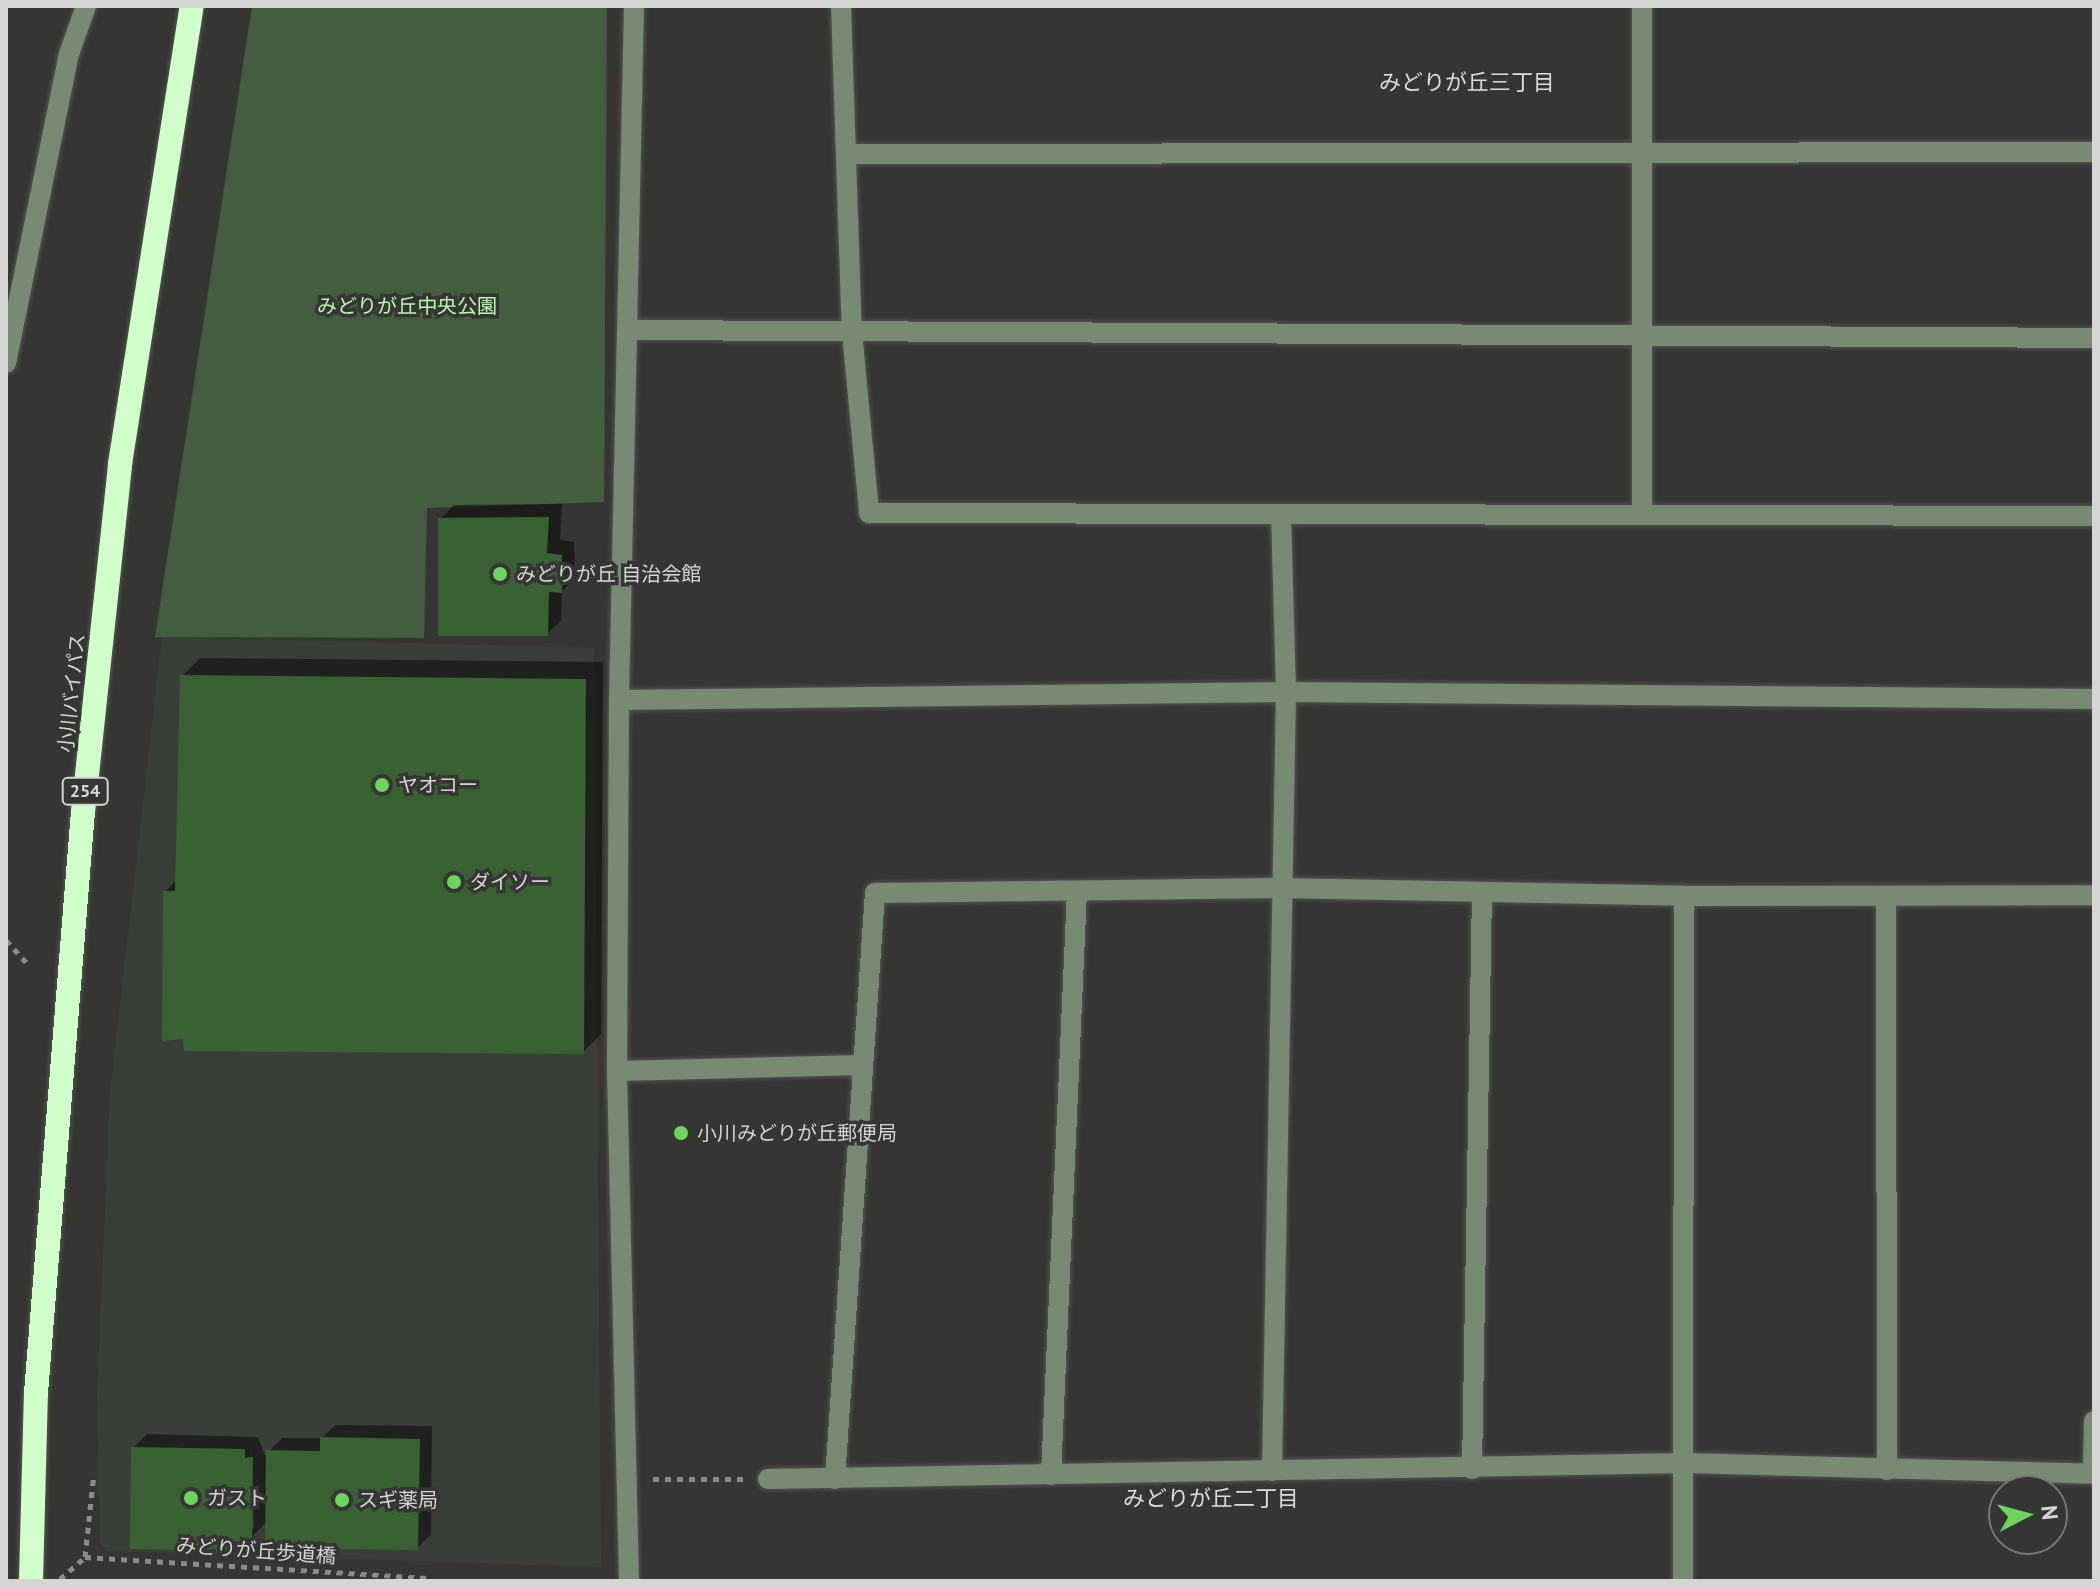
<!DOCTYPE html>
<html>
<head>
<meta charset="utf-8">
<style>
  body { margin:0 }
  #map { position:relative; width:2100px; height:1587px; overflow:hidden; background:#353634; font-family:"PT Sans","Noto Sans JP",sans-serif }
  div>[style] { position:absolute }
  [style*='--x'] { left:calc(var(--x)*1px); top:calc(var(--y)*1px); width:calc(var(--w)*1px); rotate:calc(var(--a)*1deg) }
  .built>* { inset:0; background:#393f38 }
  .green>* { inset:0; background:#435d3f }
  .shadow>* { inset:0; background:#0007 }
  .building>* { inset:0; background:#3a6133 }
  .path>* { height:5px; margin-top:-2.5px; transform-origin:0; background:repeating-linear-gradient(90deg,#8b8c8a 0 6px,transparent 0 12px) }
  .roads { filter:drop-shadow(0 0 2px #525351) drop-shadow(0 0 2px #525351) }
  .minor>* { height:20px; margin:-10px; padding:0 10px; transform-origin:10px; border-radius:10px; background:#788a74 }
  .highway>* { height:24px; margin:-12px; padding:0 12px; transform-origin:12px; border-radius:12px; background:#d1ffc9 }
  .dots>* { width:22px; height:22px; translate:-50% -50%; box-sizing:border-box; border:4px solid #353634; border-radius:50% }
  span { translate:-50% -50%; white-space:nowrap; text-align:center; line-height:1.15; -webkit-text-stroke:7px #353634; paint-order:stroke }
  .shield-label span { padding:2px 6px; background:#353634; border:2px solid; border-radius:6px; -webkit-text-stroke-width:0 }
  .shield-label { font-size:18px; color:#d5d6d4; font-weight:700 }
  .park-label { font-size:20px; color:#b9f7af }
  .poi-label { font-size:20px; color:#d5d6d4 }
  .left { translate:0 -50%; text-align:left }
  .street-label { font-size:20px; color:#d5d6d4 }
  .neighbourhood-label { font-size:22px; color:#dbdddb }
  .frame { position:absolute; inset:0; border:8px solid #d5d6d4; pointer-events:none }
  .north { position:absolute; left:1988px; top:1475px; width:80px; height:80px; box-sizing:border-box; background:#353634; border:2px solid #757674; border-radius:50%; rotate:84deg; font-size:22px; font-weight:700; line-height:32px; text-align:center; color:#d5d6d4 }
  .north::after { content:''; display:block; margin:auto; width:28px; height:36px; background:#6fd360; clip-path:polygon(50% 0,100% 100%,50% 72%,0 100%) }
</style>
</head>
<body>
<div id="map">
  <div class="built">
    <i style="clip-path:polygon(162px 637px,594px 648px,601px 1567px,106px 1551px,100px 1543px,97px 1396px,110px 1093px)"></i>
  </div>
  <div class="green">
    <i style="clip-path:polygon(252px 6px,607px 6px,604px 502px,427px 508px,424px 638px,155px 637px)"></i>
  </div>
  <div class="shadow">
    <i style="clip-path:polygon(562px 504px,560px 540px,574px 542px,575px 578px,562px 591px,561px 621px,547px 634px,440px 519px,454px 505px)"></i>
    <i style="clip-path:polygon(200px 658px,603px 662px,601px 1034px,583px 1052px,165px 892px,177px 879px,182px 676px)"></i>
    <i style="clip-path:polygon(evenodd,335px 1425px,432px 1426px,431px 1535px,417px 1548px,268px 1521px,239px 1549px,133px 1448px,147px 1434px,258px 1437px,265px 1455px,282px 1438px,322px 1438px,335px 1425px,251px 1447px,254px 1528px,250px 1532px,251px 1447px)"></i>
  </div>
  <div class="building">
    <i style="clip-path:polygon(549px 517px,547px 553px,562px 555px,562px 593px,549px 592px,548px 636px,438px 636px,438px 518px)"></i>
    <i style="clip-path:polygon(180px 675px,586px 679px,584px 1054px,184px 1051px,183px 1039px,162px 1041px,163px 891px,175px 891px)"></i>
    <i style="clip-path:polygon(320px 1437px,420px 1439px,418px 1550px,265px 1548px,266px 1450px,320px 1451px)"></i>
    <i style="clip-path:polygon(131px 1447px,245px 1449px,245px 1458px,253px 1457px,252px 1540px,240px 1539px,240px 1551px,130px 1549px)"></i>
  </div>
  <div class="path">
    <i style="--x:6;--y:940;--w:31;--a:48"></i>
    <i style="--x:653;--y:1479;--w:90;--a:0"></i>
    <i style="--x:85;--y:1557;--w:84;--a:-83.9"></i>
    <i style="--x:60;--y:1579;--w:33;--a:-41"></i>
    <i style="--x:85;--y:1557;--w:342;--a:3.5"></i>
  </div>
  <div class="roads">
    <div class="minor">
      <i style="--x:841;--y:6;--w:326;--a:88.1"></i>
      <i style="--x:852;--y:332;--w:182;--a:84.6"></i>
      <i style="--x:869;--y:513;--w:1225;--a:0.14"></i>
      <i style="--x:1642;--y:6;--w:508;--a:90"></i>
      <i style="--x:848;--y:154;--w:1246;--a:-0.09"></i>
      <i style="--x:629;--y:330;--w:1465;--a:0.31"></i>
      <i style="--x:6;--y:363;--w:312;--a:-78.5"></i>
      <i style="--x:68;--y:57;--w:54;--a:-70.6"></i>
      <i style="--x:619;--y:700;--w:667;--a:-0.69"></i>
      <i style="--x:1286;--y:692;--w:808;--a:0.5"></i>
      <i style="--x:1886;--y:896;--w:574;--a:89.9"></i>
      <i style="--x:617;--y:1071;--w:245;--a:-1.4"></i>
      <i style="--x:1472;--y:1469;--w:577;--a:-89.01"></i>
      <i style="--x:1272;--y:1471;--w:779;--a:-88.97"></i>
      <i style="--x:1286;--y:692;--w:178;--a:-91.6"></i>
      <i style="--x:2093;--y:1474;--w:53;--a:-88.9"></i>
      <i style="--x:1051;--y:1475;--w:584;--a:-87.45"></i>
      <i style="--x:768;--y:1479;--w:918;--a:-1"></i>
      <i style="--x:1686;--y:1463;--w:408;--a:1.5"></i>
      <i style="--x:835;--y:1479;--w:587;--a:-86.1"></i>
      <i style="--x:875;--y:893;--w:404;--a:-0.7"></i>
      <i style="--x:1279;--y:888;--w:405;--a:1.1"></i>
      <i style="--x:1684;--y:896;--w:410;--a:-0.1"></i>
      <i style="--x:629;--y:1581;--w:510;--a:-91.35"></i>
      <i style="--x:617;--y:1071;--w:371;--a:-89.7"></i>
      <i style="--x:619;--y:700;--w:694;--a:-88.76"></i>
      <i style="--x:1683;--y:1581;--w:685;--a:-89.92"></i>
    </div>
    <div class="highway">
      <i style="--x:31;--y:1581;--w:188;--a:-88.5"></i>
      <i style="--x:36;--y:1393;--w:583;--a:-85.38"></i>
      <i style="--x:83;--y:812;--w:350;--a:-83.9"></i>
      <i style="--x:120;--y:464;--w:464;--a:-81.1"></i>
    </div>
  </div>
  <div class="dots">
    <i style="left:500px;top:574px;background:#6fd360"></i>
    <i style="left:382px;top:785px;background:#6fd360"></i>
    <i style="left:454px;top:882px;background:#6fd360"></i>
    <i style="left:681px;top:1133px;background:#6fd360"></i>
    <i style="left:191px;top:1498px;background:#6fd360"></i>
    <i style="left:342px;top:1500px;background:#6fd360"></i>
  </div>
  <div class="shield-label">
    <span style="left:85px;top:791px">254</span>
  </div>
  <div class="park-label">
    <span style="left:407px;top:306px">みどりが丘中央公園</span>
  </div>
  <div class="poi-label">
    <span class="left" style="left:516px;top:574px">みどりが丘 自治会館</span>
    <span class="left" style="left:398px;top:785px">ヤオコー</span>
    <span class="left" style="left:470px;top:882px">ダイソー</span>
    <span class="left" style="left:697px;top:1133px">小川みどりが丘郵便局</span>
    <span class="left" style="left:207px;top:1498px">ガスト</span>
    <span class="left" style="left:358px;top:1500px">スギ薬局</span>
  </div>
  <div class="street-label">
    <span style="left:72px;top:693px;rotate:-84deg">小川バイパス</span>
    <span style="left:256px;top:1551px;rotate:4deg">みどりが丘歩道橋</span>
  </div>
  <div class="neighbourhood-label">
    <span style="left:1467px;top:83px">みどりが丘三丁目</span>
    <span style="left:1211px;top:1499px">みどりが丘二丁目</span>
  </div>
  <div class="frame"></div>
  <div class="north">N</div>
</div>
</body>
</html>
